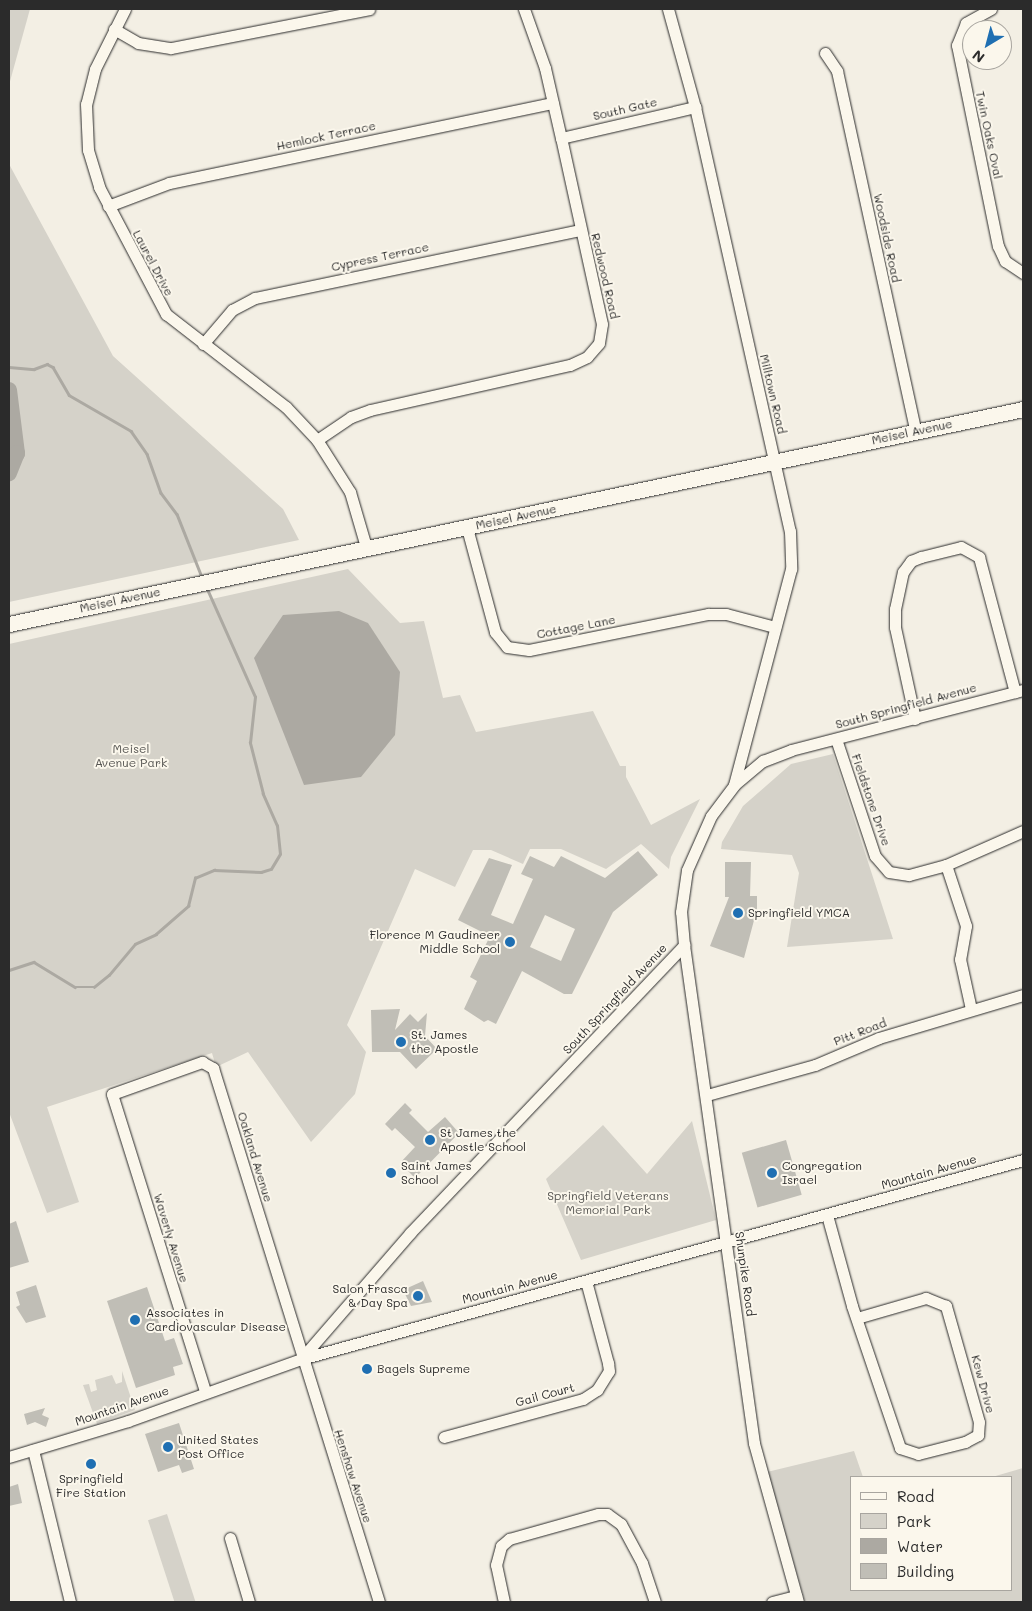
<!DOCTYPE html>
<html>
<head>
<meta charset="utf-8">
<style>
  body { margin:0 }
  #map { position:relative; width:1032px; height:1611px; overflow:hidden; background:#f3efe4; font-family:Mali,sans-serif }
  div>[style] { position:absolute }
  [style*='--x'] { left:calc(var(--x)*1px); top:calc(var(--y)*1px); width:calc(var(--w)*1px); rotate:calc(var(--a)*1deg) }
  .green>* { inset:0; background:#d5d2c9; transform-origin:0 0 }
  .water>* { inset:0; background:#aca9a2 }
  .stream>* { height:2.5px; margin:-1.25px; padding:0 1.25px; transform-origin:1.25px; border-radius:1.25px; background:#aca9a2 }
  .river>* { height:16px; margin:-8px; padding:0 8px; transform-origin:8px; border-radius:8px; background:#aca9a2 }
  .building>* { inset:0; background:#c0beb6; transform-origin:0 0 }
  .roads { filter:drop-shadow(0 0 1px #2b2b2b) drop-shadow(0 0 1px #2b2b2b) }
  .minor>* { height:11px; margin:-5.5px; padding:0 5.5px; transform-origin:5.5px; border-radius:5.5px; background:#fbf7ec }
  .major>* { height:15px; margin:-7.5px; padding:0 7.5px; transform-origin:7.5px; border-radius:7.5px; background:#fbf7ec }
  .dots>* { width:14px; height:14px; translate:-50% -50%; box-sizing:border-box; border:2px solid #fbf7ec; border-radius:50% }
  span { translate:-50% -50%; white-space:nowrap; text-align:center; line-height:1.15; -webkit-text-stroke:4px #fbf7ec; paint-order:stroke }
  .street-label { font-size:12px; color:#2b2b2b }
  .park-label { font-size:12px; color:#565552 }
  .poi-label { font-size:12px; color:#2b2b2b }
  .left { translate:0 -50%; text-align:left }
  .right { translate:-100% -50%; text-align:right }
  .frame { position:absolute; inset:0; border:10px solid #2b2b2b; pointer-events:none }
  .legend { position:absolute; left:850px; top:1476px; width:162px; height:115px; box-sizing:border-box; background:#fbf7ec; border:1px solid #a8a59f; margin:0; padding:6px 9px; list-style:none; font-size:15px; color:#2b2b2b }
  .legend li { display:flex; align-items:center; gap:10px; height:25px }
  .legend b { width:25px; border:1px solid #a8a59f }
  .north { position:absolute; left:962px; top:20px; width:50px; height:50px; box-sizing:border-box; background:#fbf7ec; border:1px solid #a8a59f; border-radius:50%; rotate:217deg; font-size:14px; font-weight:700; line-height:20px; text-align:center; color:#2b2b2b }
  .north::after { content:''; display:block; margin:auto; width:18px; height:22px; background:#1f6fb2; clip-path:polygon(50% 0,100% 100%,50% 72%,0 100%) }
</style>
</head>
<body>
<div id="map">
  <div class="green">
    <i style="clip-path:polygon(9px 9px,30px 9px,9px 85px)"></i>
    <i style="clip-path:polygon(9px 164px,113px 356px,283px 509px,299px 540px,9px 602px)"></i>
    <i style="clip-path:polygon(348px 569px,400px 623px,424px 621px,443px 698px,460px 695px,476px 732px,593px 711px,620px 766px,626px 766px,626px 777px,651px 825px,700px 799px,671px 857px,669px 869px,641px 844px,606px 869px,561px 849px,530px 849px,523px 864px,491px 850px,473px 850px,455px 887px,415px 869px,347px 1025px,366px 1052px,355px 1094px,311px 1142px,248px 1052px,216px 1067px,212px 1053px,47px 1107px,79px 1202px,47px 1213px,9px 1112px,9px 644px)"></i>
    <i style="clip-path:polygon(833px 754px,893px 939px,787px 947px,799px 873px,792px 855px,721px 849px,722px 842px,743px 806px,791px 764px)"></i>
    <i style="clip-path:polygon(692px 1121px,716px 1220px,581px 1260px,546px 1179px,603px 1125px,647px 1174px)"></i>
    <i style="clip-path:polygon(122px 1371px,135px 1410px,97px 1424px,83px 1385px,89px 1384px,91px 1392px,97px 1390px,95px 1380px,112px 1375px,116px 1384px,122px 1382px)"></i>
    <i style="clip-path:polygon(854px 1451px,863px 1477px,851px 1477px,851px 1590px,1011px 1590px,1011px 1477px,992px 1477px,1023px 1468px,1023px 1602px,805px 1602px,767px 1472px)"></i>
    <i style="left:167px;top:1514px;width:93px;height:20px;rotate:72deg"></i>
  </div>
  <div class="water">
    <i style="clip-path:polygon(339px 611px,368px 623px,400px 672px,395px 735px,361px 777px,304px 785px,254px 658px,283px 615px)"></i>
  </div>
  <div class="stream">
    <i style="--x:9;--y:367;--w:25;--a:5"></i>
    <i style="--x:34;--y:369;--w:14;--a:-21"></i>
    <i style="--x:47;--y:364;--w:7;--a:27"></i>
    <i style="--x:53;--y:367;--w:32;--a:60"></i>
    <i style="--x:69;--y:395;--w:72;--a:30.1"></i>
    <i style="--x:131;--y:431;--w:28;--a:55"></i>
    <i style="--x:147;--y:454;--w:41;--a:70.3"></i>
    <i style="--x:161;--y:493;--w:26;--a:53"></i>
    <i style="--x:177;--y:514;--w:68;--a:68.4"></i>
    <i style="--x:9;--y:970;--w:26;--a:-18"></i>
    <i style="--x:34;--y:962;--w:48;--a:31.4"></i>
    <i style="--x:75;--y:987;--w:19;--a:0"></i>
    <i style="--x:94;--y:987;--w:19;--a:-39"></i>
    <i style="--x:109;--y:975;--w:40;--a:-50"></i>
    <i style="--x:135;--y:944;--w:23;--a:-25"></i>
    <i style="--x:156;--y:934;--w:43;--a:-41.2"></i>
    <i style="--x:188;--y:906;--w:29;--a:-76"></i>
    <i style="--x:195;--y:878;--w:21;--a:-23"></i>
    <i style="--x:214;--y:870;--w:47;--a:2.4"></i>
    <i style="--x:261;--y:872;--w:10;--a:-17"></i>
    <i style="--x:271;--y:869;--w:17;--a:-59"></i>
    <i style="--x:280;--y:854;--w:28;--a:-96"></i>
    <i style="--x:277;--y:826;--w:35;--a:-114"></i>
    <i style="--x:263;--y:794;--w:53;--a:-104.3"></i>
    <i style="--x:250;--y:743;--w:46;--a:-83.8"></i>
    <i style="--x:255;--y:697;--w:120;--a:-114"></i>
  </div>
  <div class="river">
    <i style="--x:9;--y:390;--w:64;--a:82.8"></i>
    <i style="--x:17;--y:453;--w:22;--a:112"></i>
  </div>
  <div class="building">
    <i style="clip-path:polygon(evenodd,638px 851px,658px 875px,613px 912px,572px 994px,564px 994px,522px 971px,496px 1024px,488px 1020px,484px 1022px,464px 1009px,477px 981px,470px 977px,490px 936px,458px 920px,489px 858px,512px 865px,491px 915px,513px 924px,533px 879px,521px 874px,530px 856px,554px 867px,561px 856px,605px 878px,638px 851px,545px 915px,575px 929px,561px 961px,530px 947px,545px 915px)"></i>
    <i style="clip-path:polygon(725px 862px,751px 862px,750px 896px,757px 896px,757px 909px,744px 958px,710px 946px,729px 897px,725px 897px)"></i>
    <i style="clip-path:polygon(400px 1009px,395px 1030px,410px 1014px,418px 1022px,427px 1013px,425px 1036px,437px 1049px,416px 1069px,400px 1052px,372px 1052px,371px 1010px)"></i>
    <i style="clip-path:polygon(405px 1103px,412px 1110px,409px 1113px,428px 1132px,445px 1117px,459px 1133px,415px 1178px,400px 1163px,415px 1147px,395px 1128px,392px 1131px,385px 1124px)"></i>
    <i style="left:786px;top:1140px;width:57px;height:46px;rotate:74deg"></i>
    <i style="clip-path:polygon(16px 1221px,29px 1262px,9px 1268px,9px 1224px)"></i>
    <i style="clip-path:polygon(423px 1281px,432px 1302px,411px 1306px,403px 1290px)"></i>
    <i style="clip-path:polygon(36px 1285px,46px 1317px,26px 1323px,16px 1307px,20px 1305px,16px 1292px)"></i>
    <i style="clip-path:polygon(147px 1287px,165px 1341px,174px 1338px,183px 1364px,173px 1367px,175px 1375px,136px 1388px,107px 1301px)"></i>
    <i style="clip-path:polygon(45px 1408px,42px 1415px,49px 1418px,46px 1427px,35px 1422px,27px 1425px,24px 1414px)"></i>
    <i style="clip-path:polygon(179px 1423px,194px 1469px,182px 1473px,179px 1465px,158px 1472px,145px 1434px)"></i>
    <i style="clip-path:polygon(18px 1484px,22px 1503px,9px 1506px,9px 1487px)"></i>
  </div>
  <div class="roads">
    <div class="minor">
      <i style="--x:125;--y:9;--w:67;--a:116.6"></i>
      <i style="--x:95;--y:69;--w:36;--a:104"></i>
      <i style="--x:86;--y:104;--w:46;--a:87.5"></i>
      <i style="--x:88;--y:150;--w:39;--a:73"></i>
      <i style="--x:99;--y:187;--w:144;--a:62.2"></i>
      <i style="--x:166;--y:314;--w:152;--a:37.8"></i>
      <i style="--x:286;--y:407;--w:45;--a:46.8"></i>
      <i style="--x:317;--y:440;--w:62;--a:57.6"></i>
      <i style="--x:350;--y:492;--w:60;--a:73.7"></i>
      <i style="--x:668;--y:9;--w:102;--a:74.6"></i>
      <i style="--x:695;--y:107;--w:435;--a:77.4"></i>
      <i style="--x:790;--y:531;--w:38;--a:88"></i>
      <i style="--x:791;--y:569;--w:223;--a:104.8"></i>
      <i style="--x:991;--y:9;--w:29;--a:151"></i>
      <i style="--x:966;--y:23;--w:24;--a:112"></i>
      <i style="--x:957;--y:45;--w:205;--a:78.5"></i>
      <i style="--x:998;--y:246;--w:17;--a:65"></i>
      <i style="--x:1005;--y:261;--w:22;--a:34"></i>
      <i style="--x:114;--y:29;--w:28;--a:30"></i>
      <i style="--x:138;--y:43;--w:33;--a:9"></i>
      <i style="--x:171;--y:48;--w:202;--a:-11.1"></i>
      <i style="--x:825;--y:53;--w:22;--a:56"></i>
      <i style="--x:837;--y:71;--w:370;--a:77.7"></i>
      <i style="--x:561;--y:138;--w:138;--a:-13"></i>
      <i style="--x:108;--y:206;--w:65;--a:-20.7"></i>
      <i style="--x:169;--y:183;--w:392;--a:-11.8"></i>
      <i style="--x:203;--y:344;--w:45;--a:-49.5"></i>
      <i style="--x:232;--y:310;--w:26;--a:-28"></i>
      <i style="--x:255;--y:298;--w:332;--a:-11.8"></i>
      <i style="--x:317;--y:440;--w:41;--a:-34.1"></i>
      <i style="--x:351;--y:417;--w:20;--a:-20"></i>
      <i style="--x:370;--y:410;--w:205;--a:-12.7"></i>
      <i style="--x:570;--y:365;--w:19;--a:-25"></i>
      <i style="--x:587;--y:357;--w:18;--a:-49"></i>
      <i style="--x:599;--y:343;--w:19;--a:-81"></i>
      <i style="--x:602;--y:324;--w:190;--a:-102.4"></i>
      <i style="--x:561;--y:138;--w:72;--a:-102.9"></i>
      <i style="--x:545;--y:68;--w:63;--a:-109.6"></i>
      <i style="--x:467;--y:528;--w:108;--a:74.9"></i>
      <i style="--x:495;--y:632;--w:19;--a:51"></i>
      <i style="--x:507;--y:647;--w:22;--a:8"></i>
      <i style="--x:529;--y:650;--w:183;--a:-11.4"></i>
      <i style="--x:708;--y:614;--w:18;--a:0"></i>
      <i style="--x:726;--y:614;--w:51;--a:14.9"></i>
      <i style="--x:915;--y:719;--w:94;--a:-102.3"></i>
      <i style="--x:895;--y:627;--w:18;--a:-90"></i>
      <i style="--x:895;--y:609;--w:38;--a:-78"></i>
      <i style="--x:903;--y:572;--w:14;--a:-54"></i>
      <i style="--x:911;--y:561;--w:11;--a:-22"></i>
      <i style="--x:921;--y:557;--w:41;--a:-14"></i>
      <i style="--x:961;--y:547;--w:21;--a:29"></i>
      <i style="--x:979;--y:557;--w:140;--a:75.1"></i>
      <i style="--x:836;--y:739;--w:123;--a:71.6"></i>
      <i style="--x:875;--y:856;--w:21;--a:49"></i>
      <i style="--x:889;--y:872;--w:20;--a:9"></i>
      <i style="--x:909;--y:875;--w:38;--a:-15"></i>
      <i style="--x:946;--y:865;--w:84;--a:-23.8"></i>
      <i style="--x:946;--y:865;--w:64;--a:71.8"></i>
      <i style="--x:966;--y:926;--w:34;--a:100"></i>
      <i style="--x:960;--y:959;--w:51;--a:77.6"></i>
      <i style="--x:707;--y:1095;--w:112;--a:-15.5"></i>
      <i style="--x:815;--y:1065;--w:69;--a:-22.9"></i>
      <i style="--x:879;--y:1038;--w:150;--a:-16.6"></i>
      <i style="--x:827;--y:1215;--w:94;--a:74.6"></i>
      <i style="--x:852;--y:1306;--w:150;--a:71.3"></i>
      <i style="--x:900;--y:1448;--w:19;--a:18"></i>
      <i style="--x:918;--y:1454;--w:49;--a:-14.3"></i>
      <i style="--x:965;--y:1442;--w:15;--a:-28"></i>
      <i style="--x:978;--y:1435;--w:13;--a:-86"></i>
      <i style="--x:979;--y:1422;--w:121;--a:-105.9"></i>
      <i style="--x:946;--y:1306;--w:22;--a:-158"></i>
      <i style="--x:926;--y:1298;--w:72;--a:163.8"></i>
      <i style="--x:301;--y:1359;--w:167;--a:-49.1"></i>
      <i style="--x:410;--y:1233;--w:398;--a:-46.4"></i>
      <i style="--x:205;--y:1391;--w:311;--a:-107.4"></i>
      <i style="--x:112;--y:1094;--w:96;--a:-19.6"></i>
      <i style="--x:202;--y:1062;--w:13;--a:29"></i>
      <i style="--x:213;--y:1068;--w:559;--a:72.73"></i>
      <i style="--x:444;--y:1437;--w:144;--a:-15.3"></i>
      <i style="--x:583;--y:1399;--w:17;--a:-33"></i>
      <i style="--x:597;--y:1390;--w:22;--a:-58"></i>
      <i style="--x:609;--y:1371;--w:8;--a:-97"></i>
      <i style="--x:608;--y:1363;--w:85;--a:-105"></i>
      <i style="--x:33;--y:1450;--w:156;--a:76.3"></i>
      <i style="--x:9;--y:1457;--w:124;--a:-16.8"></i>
      <i style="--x:128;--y:1421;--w:184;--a:-19.7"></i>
      <i style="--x:301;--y:1359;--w:749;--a:-15.41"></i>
      <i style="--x:230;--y:1538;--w:67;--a:73.5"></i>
      <i style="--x:504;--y:1602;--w:38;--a:-102"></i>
      <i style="--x:496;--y:1565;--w:20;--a:-75"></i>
      <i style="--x:501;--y:1546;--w:11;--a:-41"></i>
      <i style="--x:509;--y:1539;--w:92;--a:-15.7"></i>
      <i style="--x:598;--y:1514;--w:9;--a:0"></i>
      <i style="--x:607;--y:1514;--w:17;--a:36"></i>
      <i style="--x:621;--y:1524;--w:44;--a:61.7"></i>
      <i style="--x:642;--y:1563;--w:41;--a:71.6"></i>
      <i style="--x:772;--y:1602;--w:25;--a:-14"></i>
      <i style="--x:798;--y:1602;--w:165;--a:-105.5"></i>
      <i style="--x:754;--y:1443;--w:503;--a:-98"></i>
      <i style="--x:684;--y:945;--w:33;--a:-95"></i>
      <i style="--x:681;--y:912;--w:42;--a:-81.9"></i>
      <i style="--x:687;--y:870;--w:59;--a:-66"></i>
      <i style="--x:711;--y:816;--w:39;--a:-53"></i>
      <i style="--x:734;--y:785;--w:38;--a:-40"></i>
      <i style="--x:763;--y:761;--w:30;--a:-21"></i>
      <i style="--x:791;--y:750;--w:240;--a:-14.5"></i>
    </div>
    <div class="major">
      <i style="--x:9;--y:624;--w:1037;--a:-11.97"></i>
    </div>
  </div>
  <div class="dots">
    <i style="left:738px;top:913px;background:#1f6fb2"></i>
    <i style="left:510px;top:942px;background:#1f6fb2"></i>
    <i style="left:401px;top:1042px;background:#1f6fb2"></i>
    <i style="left:430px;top:1140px;background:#1f6fb2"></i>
    <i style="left:391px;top:1173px;background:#1f6fb2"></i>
    <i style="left:772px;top:1173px;background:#1f6fb2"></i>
    <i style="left:418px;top:1296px;background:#1f6fb2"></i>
    <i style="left:135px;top:1320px;background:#1f6fb2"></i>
    <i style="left:367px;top:1369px;background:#1f6fb2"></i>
    <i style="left:168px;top:1447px;background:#1f6fb2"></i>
    <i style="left:91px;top:1464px;background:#1f6fb2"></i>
  </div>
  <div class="street-label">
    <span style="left:625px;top:109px;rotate:-13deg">South Gate</span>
    <span style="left:989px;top:135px;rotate:78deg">Twin Oaks Oval</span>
    <span style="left:326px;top:136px;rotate:-12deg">Hemlock Terrace</span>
    <span style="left:887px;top:238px;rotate:78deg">Woodside Road</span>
    <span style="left:380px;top:257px;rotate:-12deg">Cypress Terrace</span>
    <span style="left:153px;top:263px;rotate:62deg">Laurel Drive</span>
    <span style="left:605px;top:276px;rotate:77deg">Redwood Road</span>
    <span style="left:773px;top:394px;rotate:77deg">Milltown Road</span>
    <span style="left:912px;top:432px;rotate:-12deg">Meisel Avenue</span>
    <span style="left:516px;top:517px;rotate:-12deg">Meisel Avenue</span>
    <span style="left:120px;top:600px;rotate:-12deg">Meisel Avenue</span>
    <span style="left:576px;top:627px;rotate:-11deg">Cottage Lane</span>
    <span style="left:906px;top:706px;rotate:-15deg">South Springfield Avenue</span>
    <span style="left:871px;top:800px;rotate:71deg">Fieldstone Drive</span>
    <span style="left:615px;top:999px;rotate:-47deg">South Springfield Avenue</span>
    <span style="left:860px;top:1032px;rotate:-21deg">Pitt Road</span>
    <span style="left:255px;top:1157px;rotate:73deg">Oakland Avenue</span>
    <span style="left:929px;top:1172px;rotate:-16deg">Mountain Avenue</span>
    <span style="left:171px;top:1238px;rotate:73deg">Waverly Avenue</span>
    <span style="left:745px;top:1274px;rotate:82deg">Shunpike Road</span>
    <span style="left:510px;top:1287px;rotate:-15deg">Mountain Avenue</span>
    <span style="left:983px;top:1384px;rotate:75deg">Kew Drive</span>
    <span style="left:545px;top:1395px;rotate:-15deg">Gail Court</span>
    <span style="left:122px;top:1406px;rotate:-19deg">Mountain Avenue</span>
    <span style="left:353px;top:1476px;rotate:72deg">Henshaw Avenue</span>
  </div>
  <div class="park-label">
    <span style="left:131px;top:756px">Meisel<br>Avenue Park</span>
    <span style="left:608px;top:1203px">Springfield Veterans<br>Memorial Park</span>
  </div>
  <div class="poi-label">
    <span class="left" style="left:748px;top:913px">Springfield YMCA</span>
    <span class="right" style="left:500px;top:942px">Florence M Gaudineer<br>Middle School</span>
    <span class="left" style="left:411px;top:1042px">St. James<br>the Apostle</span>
    <span class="left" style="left:440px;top:1140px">St James the<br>Apostle School</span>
    <span class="left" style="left:401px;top:1173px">Saint James<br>School</span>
    <span class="left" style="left:782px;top:1173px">Congregation<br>Israel</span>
    <span class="right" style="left:408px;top:1296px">Salon Frasca<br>&amp; Day Spa</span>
    <span class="left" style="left:146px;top:1320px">Associates in<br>Cardiovascular Disease</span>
    <span class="left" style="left:377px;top:1369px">Bagels Supreme</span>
    <span class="left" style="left:178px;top:1447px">United States<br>Post Office</span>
    <span style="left:91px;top:1486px">Springfield<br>Fire Station</span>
  </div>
  <div class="frame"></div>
  <ul class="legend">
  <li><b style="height:6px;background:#fbf7ec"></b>Road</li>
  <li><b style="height:14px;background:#d5d2c9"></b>Park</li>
  <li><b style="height:14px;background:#aca9a2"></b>Water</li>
  <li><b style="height:14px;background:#c0beb6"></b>Building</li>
  </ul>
  <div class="north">N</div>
</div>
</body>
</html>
